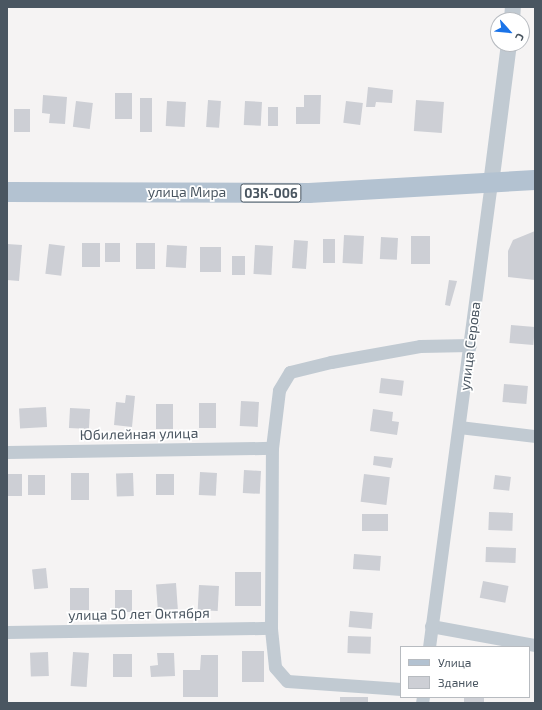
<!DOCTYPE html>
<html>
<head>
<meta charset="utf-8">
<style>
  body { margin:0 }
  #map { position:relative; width:542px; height:710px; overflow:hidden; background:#f5f3f3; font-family:"Exo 2",sans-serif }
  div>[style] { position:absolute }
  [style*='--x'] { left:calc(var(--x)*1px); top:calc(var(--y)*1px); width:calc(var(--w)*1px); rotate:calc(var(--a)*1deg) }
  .building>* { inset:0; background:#cdcfd5; transform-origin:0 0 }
  .minor>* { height:13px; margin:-6.5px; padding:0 6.5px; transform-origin:6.5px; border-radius:6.5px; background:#c1cad2 }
  .tertiary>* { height:16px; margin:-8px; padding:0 8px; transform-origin:8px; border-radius:8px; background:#c1cad2 }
  .primary>* { height:20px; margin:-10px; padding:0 10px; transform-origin:10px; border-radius:10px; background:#b3c2d1 }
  span { translate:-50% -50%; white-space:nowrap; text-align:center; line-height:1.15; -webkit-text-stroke:3.5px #fff; paint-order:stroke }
  .shield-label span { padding:1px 3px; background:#fff; border:1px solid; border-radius:3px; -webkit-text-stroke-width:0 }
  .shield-label { font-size:13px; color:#4a5661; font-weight:700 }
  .street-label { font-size:14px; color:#4a5661 }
  .frame { position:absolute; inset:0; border:8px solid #4a5661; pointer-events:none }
  .legend { position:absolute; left:400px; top:646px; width:130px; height:52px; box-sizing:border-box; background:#fff; border:1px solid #b7bbc0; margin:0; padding:5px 7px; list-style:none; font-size:12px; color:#4a5661 }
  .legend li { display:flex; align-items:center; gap:8px; height:20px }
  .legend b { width:20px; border:1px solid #b7bbc0 }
  .north { position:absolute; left:490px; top:12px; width:40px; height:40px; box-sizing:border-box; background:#fff; border:1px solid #b7bbc0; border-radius:50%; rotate:117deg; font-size:11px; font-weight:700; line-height:16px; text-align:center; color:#4a5661 }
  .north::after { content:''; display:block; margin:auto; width:14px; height:18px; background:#1a73e8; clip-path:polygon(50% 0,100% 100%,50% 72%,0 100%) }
</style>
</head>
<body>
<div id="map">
  <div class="building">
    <i style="clip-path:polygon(368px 87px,393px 90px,392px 103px,376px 102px,375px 107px,366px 107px)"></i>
    <i style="left:115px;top:93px;width:17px;height:26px"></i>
    <i style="clip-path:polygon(43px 95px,67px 97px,65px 124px,49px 123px,50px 114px,42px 113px)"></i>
    <i style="clip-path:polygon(304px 95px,321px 95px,320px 124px,296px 124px,296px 107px,304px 107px)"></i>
    <i style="left:140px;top:98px;width:12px;height:34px"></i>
    <i style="left:208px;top:100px;width:13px;height:27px;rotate:4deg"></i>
    <i style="left:416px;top:100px;width:28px;height:31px;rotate:4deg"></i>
    <i style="left:76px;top:101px;width:17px;height:26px;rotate:7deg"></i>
    <i style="left:167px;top:101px;width:19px;height:25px;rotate:3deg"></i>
    <i style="left:245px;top:101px;width:17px;height:24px;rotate:3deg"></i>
    <i style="left:346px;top:101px;width:17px;height:22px;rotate:7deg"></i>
    <i style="left:268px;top:107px;width:10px;height:19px"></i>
    <i style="left:14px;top:109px;width:16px;height:23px"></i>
    <i style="clip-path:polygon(535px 231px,535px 280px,508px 277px,508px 251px,513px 240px)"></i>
    <i style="left:344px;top:235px;width:20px;height:28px;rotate:3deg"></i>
    <i style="left:411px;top:236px;width:19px;height:28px"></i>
    <i style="left:381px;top:237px;width:17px;height:22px;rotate:3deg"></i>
    <i style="left:323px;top:239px;width:12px;height:24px"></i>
    <i style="left:294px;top:240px;width:14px;height:28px;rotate:4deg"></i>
    <i style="left:82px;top:243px;width:18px;height:24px"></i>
    <i style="left:105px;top:243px;width:15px;height:19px"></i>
    <i style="left:136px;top:243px;width:19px;height:26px"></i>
    <i style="clip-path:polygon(7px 244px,22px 245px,19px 281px,7px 280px)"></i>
    <i style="left:49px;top:244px;width:16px;height:30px;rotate:7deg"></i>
    <i style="left:167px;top:245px;width:20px;height:22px;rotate:3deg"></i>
    <i style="left:255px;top:245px;width:18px;height:29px;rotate:3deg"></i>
    <i style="left:200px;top:247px;width:21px;height:25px"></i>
    <i style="left:232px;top:256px;width:13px;height:19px"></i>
    <i style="clip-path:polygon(449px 280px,457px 281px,450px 306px,445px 305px)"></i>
    <i style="left:511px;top:325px;width:24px;height:18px;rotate:5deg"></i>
    <i style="left:381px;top:378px;width:23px;height:15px;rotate:7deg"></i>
    <i style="left:504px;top:384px;width:24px;height:18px;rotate:5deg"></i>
    <i style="clip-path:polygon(126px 395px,135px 396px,132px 427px,114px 425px,116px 402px,125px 403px)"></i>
    <i style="left:241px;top:401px;width:18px;height:25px;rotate:3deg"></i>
    <i style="left:199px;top:403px;width:17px;height:25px"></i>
    <i style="left:156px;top:404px;width:17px;height:25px"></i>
    <i style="left:46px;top:407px;width:20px;height:27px;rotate:87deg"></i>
    <i style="left:70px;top:408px;width:20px;height:20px;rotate:3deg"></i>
    <i style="clip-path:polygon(373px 409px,393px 412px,392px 421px,399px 422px,397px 435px,370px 431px)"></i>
    <i style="clip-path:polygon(374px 456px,393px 458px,391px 468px,373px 465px)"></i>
    <i style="left:244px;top:470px;width:17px;height:23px;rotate:3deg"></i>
    <i style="left:200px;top:472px;width:17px;height:23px;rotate:3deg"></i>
    <i style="left:71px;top:473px;width:18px;height:27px"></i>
    <i style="left:133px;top:473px;width:23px;height:17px;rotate:88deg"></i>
    <i style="left:8px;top:474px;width:14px;height:22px"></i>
    <i style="left:156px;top:474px;width:18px;height:21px"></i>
    <i style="left:364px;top:474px;width:26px;height:28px;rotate:7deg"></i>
    <i style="left:28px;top:475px;width:17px;height:20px"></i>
    <i style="left:495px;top:475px;width:16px;height:14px;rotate:7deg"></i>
    <i style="left:489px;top:512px;width:24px;height:18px;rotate:2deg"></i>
    <i style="left:362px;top:514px;width:26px;height:17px"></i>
    <i style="left:486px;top:547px;width:30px;height:15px;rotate:2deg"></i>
    <i style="left:354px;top:554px;width:27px;height:15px;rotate:4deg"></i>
    <i style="left:46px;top:568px;width:20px;height:14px;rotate:84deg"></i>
    <i style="left:235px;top:572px;width:26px;height:34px"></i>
    <i style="left:483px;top:581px;width:26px;height:17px;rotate:11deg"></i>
    <i style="left:176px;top:583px;width:26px;height:20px;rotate:86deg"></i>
    <i style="left:199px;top:585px;width:20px;height:25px;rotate:3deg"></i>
    <i style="left:70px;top:588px;width:19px;height:22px"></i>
    <i style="left:115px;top:590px;width:17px;height:22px"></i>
    <i style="left:350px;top:611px;width:23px;height:16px;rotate:5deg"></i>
    <i style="left:348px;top:636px;width:23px;height:17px;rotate:2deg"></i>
    <i style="left:242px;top:651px;width:22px;height:31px"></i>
    <i style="left:48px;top:652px;width:24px;height:18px;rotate:88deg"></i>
    <i style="left:73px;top:652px;width:16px;height:34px;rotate:4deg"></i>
    <i style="clip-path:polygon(157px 653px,174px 653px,175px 676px,151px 677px,150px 666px,158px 665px)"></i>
    <i style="left:113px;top:654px;width:19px;height:23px"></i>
    <i style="clip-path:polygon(201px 655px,218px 655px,218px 697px,183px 697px,183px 670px,200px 670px)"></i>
    <i style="left:340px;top:697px;width:28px;height:6px"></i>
    <i style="left:464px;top:697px;width:20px;height:6px"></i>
  </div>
  <div class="minor">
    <i style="--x:459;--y:427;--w:77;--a:6.8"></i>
    <i style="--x:7;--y:452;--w:265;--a:-0.9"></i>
    <i style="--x:431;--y:626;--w:106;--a:10.4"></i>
    <i style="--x:7;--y:632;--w:264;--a:-0.9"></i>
    <i style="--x:429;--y:647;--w:467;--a:-82.4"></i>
    <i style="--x:401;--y:689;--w:114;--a:-176"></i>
    <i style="--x:287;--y:681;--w:18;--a:-131"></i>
    <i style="--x:275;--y:667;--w:39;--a:-96"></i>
    <i style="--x:271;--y:628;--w:180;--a:-89.7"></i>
    <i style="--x:272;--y:448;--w:58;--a:-83.1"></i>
    <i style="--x:279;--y:390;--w:21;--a:-59"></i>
    <i style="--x:290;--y:372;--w:42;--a:-13.7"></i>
    <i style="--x:331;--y:362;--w:90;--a:-10.2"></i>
    <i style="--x:420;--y:346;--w:50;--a:-1.1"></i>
    <i style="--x:422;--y:703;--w:6;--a:-81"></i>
  </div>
  <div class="tertiary">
    <i style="--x:512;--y:20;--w:13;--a:-86"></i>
    <i style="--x:491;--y:184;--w:141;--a:-82.7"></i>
  </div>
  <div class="primary">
    <i style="--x:7;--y:192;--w:302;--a:0.2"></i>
    <i style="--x:309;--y:193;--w:226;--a:-3.3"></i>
  </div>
  <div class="shield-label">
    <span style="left:271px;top:193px">03К-006</span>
  </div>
  <div class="street-label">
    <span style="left:187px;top:192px">улица Мира</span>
    <span style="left:470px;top:346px;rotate:-83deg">улица Серова</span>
    <span style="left:139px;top:434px;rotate:-1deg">Юбилейная улица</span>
    <span style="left:139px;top:614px;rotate:-1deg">улица 50 лет Октября</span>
  </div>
  <div class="frame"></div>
  <ul class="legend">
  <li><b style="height:5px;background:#b3c2d1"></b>Улица</li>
  <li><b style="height:11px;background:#cdcfd5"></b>Здание</li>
  </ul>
  <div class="north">С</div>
</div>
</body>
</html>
